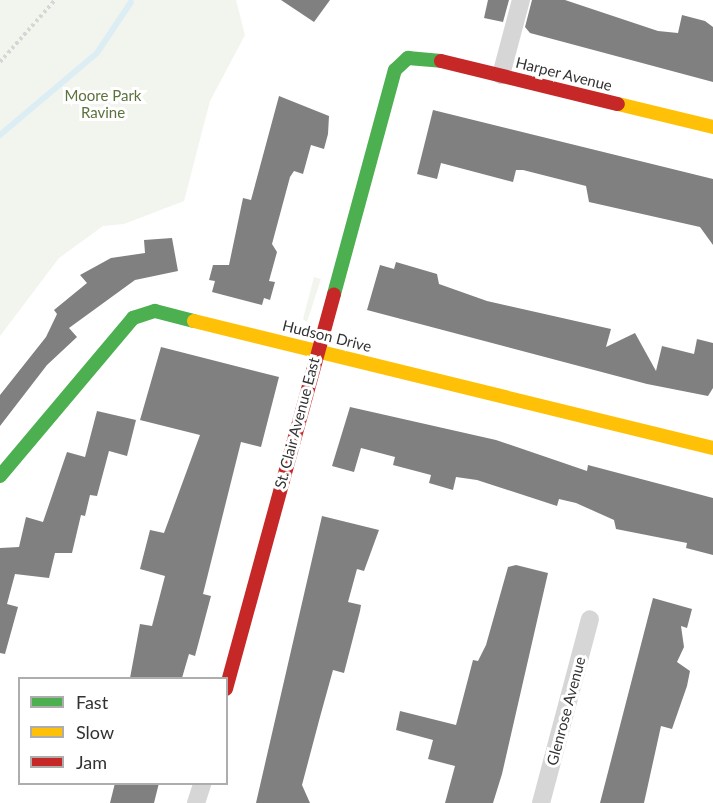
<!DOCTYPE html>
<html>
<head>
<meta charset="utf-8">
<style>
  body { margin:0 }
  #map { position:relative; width:713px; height:803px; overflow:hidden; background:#fff; font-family:Lato,sans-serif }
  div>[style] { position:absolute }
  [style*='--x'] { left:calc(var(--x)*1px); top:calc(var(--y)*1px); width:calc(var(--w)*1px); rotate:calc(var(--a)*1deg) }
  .green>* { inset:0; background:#f2f5ed }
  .stream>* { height:6px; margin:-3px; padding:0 3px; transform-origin:3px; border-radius:3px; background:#dceef4 }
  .building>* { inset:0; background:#808080 }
  .path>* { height:4px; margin-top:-2px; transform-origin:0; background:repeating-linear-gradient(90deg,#d6d6d6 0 3px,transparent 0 6px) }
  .street>* { height:18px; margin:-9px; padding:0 9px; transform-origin:9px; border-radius:9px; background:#d6d6d6 }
  .fast>* { height:14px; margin:-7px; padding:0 7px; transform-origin:7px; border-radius:7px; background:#4caf50 }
  .slow>* { height:14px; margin:-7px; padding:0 7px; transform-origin:7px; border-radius:7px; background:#ffc107 }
  .jam>* { height:14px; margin:-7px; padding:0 7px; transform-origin:7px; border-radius:7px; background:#c62828 }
  span { translate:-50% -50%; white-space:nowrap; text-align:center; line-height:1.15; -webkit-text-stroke:6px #fff; paint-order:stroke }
  .street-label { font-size:15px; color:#323232 }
  .park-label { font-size:15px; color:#5c713d }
  .legend { position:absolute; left:18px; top:677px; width:210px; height:108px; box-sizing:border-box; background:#fff; border:2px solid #adadad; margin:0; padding:8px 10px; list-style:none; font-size:18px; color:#323232 }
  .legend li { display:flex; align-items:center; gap:12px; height:30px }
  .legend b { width:30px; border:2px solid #adadad }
</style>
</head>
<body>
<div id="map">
  <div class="green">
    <i style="clip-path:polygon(0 0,236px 0,245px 35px,210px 101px,184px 201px,124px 224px,103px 226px,59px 258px,0 336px)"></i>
    <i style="clip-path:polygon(314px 277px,321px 279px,307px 322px,303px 319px)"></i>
  </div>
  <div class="stream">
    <i style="--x:0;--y:135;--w:127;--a:-40.2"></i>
    <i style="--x:97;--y:53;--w:61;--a:-56.3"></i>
  </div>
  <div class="building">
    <i style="clip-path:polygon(281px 0,330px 0,314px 22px)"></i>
    <i style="clip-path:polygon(488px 0,509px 0,503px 22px,484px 18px)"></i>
    <i style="clip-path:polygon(532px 0,565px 0,658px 31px,678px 33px,682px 15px,705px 21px,713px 27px,713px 82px,530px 33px,525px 27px)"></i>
    <i style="clip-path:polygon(279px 96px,329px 116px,328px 134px,324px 149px,311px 145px,303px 174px,294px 171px,290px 177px,272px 244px,277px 252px,269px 281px,275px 282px,270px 300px,264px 298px,262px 305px,212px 292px,215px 281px,209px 280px,213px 265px,229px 265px,243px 198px,251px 200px)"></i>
    <i style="clip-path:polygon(433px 110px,713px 179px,713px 245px,700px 227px,589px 202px,586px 186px,523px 170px,516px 170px,513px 182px,441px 163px,437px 179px,417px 174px)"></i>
    <i style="clip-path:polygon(172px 238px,178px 271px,135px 280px,69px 328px,77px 337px,47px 365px,0 426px,0 395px,46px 337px,57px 314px,54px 310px,87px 283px,80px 275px,111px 258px,145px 253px,144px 240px)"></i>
    <i style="clip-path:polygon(396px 262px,437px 274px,439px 284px,487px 301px,611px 329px,606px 347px,635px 333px,656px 371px,662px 346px,694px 354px,697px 339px,713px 343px,713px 388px,708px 396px,647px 384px,367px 310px,380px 265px,394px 269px)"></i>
    <i style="clip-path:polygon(161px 347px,279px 377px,261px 447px,241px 442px,203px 594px,211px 596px,195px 656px,189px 654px,182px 678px,130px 678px,140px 624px,152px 626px,165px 576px,140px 569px,150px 530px,164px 533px,200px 435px,140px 420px)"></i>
    <i style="clip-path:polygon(350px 407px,496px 440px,587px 471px,588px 465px,713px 498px,713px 555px,686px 548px,687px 543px,616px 529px,614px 520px,576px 503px,559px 499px,557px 506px,477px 480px,456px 477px,453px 490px,429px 483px,431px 475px,393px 465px,395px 457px,361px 448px,354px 472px,332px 466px)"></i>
    <i style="clip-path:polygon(97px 411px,136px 420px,127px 456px,109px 451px,97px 496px,90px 495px,85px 516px,81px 515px,72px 553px,55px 553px,49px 578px,15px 574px,7px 604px,18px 607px,5px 654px,0 653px,0 548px,19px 547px,26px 517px,43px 522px,67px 452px,85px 457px)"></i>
    <i style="clip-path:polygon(322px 516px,379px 530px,364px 571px,357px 569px,348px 602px,361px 605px,360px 611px,344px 673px,333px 670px,320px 717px,302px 785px,310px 803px,256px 803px)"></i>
    <i style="clip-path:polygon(516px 565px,548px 573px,502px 774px,493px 803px,445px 803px,455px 766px,428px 759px,433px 740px,396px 730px,400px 711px,456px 725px,473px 660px,478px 661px,486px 645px,508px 567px)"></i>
    <i style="clip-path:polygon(653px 598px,692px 609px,687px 628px,681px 626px,684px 647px,677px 662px,690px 671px,687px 686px,672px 729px,661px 726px,644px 803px,600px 803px)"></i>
    <i style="clip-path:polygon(115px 783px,159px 783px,154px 803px,110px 803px)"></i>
  </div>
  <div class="path">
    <i style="--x:0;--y:62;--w:83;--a:-48.4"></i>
  </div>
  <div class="street">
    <i style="--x:501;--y:75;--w:78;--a:-75.1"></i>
    <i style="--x:196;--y:803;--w:20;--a:-72"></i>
    <i style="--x:541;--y:803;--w:190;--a:-75.1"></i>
  </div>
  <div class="fast">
    <i style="--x:334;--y:294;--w:232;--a:-74.8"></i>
    <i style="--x:395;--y:70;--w:18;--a:-43"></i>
    <i style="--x:408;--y:58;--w:33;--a:5"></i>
    <i style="--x:0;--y:476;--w:207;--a:-49.9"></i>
    <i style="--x:133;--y:318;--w:23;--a:-18"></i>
    <i style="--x:155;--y:311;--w:40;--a:14.4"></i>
  </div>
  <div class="slow">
    <i style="--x:618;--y:104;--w:98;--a:13.6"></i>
    <i style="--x:194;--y:321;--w:534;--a:13.75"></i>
  </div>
  <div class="jam">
    <i style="--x:441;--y:61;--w:182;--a:13.7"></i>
    <i style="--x:226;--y:689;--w:409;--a:-74.7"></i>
  </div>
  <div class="street-label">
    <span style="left:564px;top:74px;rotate:14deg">Harper Avenue</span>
    <span style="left:327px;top:336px;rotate:14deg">Hudson Drive</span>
    <span style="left:297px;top:423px;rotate:-75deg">St. Clair Avenue East</span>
    <span style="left:566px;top:711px;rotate:-75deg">Glenrose Avenue</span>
  </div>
  <div class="park-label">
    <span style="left:103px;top:104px">Moore Park<br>Ravine</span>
  </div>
  <ul class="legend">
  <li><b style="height:8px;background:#4caf50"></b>Fast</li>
  <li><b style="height:8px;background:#ffc107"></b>Slow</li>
  <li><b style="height:8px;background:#c62828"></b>Jam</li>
  </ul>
</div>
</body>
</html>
